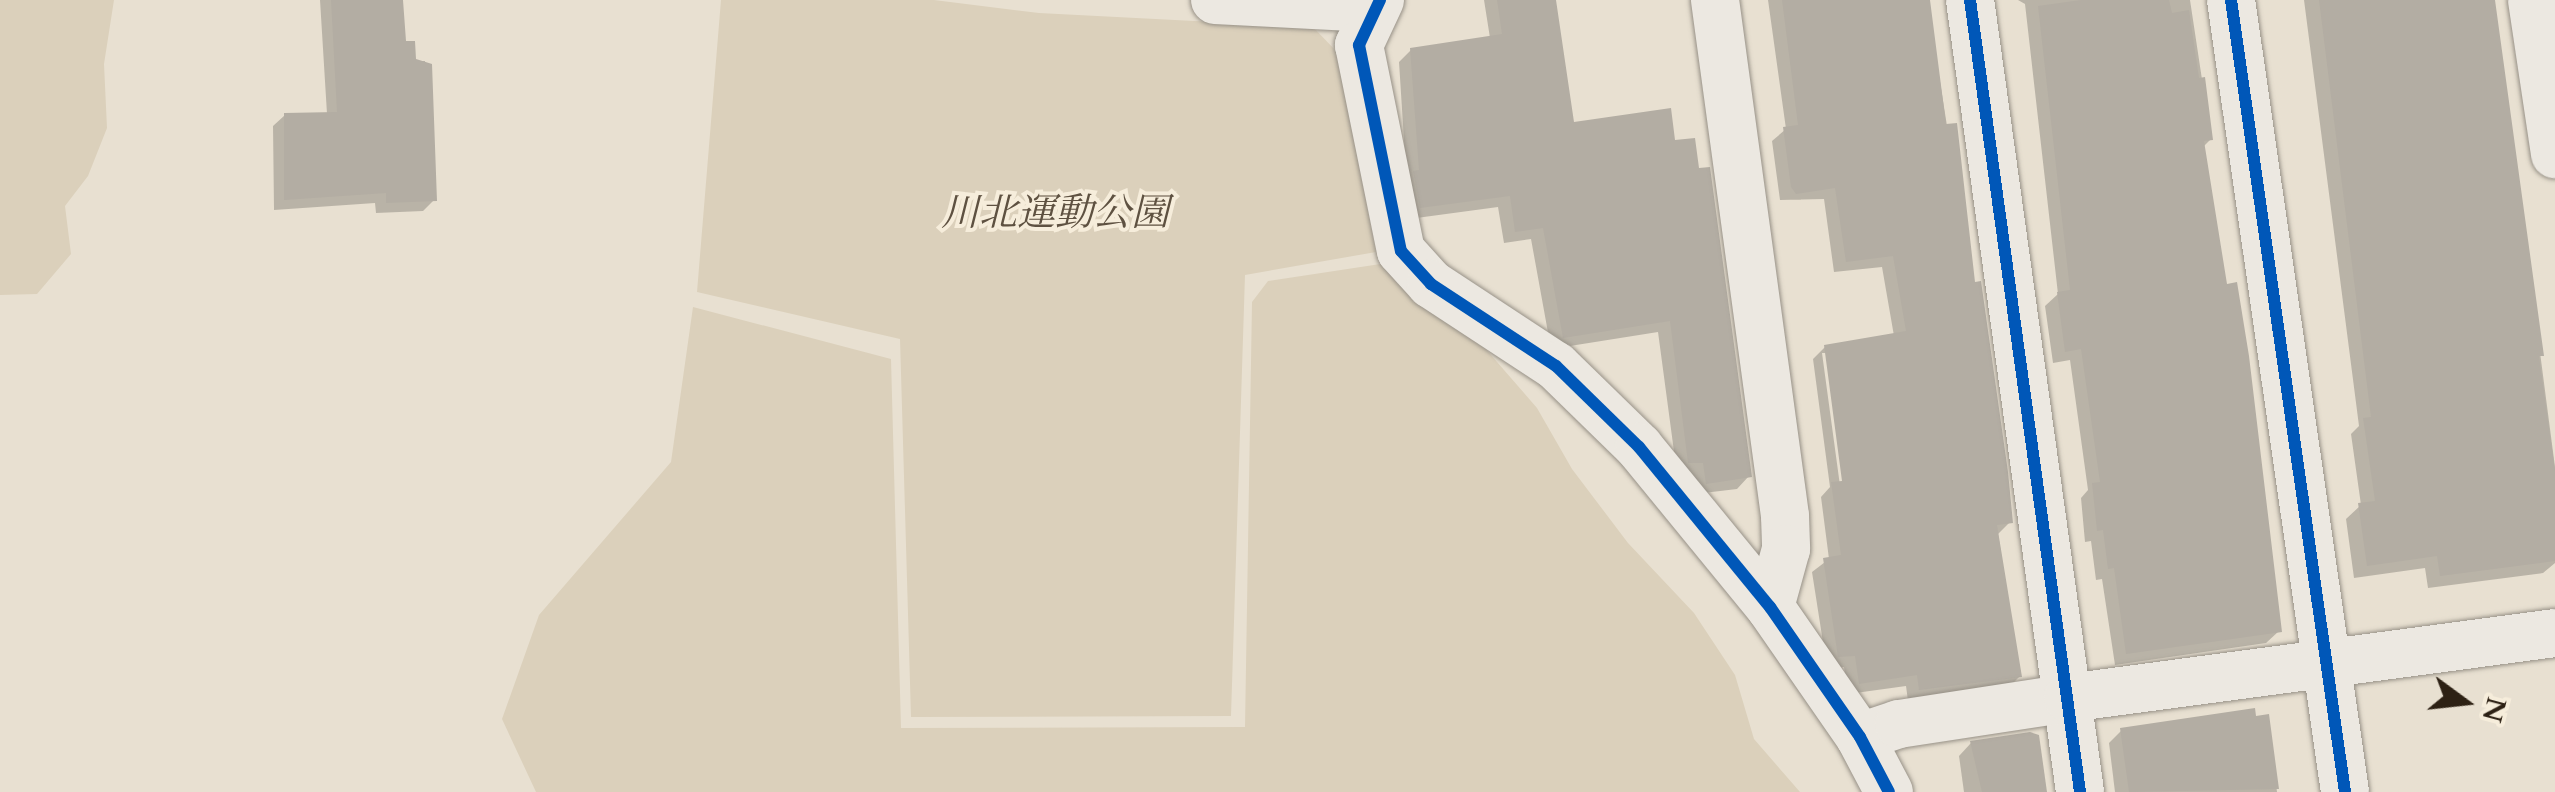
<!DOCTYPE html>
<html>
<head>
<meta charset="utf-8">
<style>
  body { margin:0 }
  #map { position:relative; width:2555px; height:792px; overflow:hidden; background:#e8e0d1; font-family:Cardo,"Noto Serif JP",serif }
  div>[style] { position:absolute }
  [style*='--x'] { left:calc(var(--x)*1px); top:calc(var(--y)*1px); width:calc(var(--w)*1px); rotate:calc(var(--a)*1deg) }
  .green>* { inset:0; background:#dbd0bb }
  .shadow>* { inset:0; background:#0003 }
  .building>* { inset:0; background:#b3ada3 }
  .roads { filter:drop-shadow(0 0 2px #979187) drop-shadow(0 0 2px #979187) }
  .minor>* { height:48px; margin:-24px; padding:0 24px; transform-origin:24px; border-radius:24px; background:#ece8e1 }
  .cycleway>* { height:12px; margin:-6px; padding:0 6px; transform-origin:6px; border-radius:6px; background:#0057b8 }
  span { translate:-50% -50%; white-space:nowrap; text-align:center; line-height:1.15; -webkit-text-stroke:8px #f6eddb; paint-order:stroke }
  .park-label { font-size:38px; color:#5e5141; font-style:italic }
  .north { position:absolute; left:2415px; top:652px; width:100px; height:100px; -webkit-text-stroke:8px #f6eddb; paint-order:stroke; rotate:105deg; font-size:28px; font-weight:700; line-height:40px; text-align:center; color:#2d2114 }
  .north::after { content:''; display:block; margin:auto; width:35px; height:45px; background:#2d2114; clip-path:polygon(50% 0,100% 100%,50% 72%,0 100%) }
</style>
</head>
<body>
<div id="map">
  <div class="green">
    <i style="clip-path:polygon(0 0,114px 0,104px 64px,107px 128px,88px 176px,65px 206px,71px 254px,37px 294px,0 295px)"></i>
    <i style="clip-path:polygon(721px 0,934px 0,1039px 13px,1313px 27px,1337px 52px,1376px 252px,1245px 275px,1231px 716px,911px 717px,900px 339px,697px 292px)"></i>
    <i style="clip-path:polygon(1387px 263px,1477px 339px,1537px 408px,1572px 469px,1628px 543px,1694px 613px,1735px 675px,1754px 739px,1800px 792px,536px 792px,502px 719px,539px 615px,671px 462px,693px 307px,891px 359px,901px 728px,1245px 727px,1252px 302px,1268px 281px)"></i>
  </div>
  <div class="shadow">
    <i style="clip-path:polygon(320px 0,401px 0,403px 44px,414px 61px,425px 61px,434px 200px,423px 211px,376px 213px,375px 203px,274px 210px,273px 126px,285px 115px,327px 114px)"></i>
    <i style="clip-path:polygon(1484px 0,1553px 0,1572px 125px,1673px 143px,1749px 476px,1737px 489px,1695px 494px,1677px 474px,1658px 332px,1551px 349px,1531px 239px,1504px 243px,1498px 207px,1409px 219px,1399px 62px,1411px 50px,1490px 38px)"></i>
    <i style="clip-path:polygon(evenodd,1768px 0,1927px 0,2010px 522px,1998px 534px,2020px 676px,2008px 688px,1908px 701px,1906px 686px,1848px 694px,1844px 667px,1827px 668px,1812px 572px,1829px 559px,1821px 497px,1830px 487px,1813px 359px,1825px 347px,1894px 336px,1882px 267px,1834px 272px,1824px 199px,1780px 200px,1772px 141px,1786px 129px,1768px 0,1822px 353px,1827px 353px,1846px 493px,1841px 493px,1822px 353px)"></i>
    <i style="clip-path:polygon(2018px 0,2190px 0,2211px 139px,2203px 147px,2279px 631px,2266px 643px,2115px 665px,2102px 579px,2096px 580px,2091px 541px,2085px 542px,2081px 498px,2088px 490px,2070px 360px,2053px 363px,2045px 306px,2058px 294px,2025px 4px)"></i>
    <i style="clip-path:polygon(2304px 0,2494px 0,2555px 467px,2555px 563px,2543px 573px,2428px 588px,2425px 568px,2354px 578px,2346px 519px,2361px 505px,2351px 434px,2359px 426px)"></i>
    <i style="clip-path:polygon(2267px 717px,2277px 792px,2115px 792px,2109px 743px,2121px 731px)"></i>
    <i style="clip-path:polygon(1971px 743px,2046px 792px,1964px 792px,1959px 756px)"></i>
  </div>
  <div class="building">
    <i style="clip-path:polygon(331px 0,403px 0,406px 41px,415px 41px,416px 59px,432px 64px,437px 201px,386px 203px,386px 193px,284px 200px,284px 113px,337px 112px)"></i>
    <i style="clip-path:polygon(1497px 0,1556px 0,1574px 122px,1671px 108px,1675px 140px,1695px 138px,1699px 168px,1710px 167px,1752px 477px,1706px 484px,1703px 463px,1688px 463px,1670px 321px,1563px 338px,1543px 228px,1515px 232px,1510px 196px,1420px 208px,1413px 171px,1419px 170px,1410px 48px,1502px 34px)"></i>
    <i style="clip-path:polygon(1782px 0,1930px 0,1946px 124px,1957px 123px,1975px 282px,1981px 281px,2008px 472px,2013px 523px,1997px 525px,2022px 677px,1919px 690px,1917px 675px,1859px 684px,1855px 656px,1838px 657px,1823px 558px,1841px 555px,1831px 482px,1842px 481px,1824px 345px,1906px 331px,1893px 256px,1846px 262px,1835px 188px,1796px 194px,1791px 187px,1783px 127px,1798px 125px)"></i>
    <i style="clip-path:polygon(2081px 0,2169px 0,2172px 13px,2189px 10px,2199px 78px,2205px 77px,2213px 140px,2204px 141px,2227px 284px,2237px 282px,2249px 356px,2282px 632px,2126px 654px,2114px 568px,2108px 569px,2103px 530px,2097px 531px,2092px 483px,2100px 482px,2081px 349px,2065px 352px,2057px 292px,2070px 290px,2038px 6px)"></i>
    <i style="clip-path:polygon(2319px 0,2495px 0,2544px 356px,2539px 356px,2555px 470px,2555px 561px,2440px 576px,2437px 556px,2367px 566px,2358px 503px,2375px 501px,2363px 418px,2371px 417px)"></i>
    <i style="clip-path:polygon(2255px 708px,2256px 716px,2269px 714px,2279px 789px,2129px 792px,2120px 728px)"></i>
    <i style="clip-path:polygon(2030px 732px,2039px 735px,2047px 792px,1982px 792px,1970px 741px)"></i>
  </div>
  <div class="roads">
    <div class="minor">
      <i style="--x:1215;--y:0;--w:157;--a:2.9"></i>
      <i style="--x:1380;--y:0;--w:50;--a:115"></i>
      <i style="--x:1359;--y:45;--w:210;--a:78.5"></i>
      <i style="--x:1401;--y:251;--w:45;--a:47.7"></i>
      <i style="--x:1431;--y:284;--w:149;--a:33.3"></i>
      <i style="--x:1556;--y:366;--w:116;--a:44.3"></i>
      <i style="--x:1639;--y:447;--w:207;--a:50.7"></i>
      <i style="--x:1770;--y:607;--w:158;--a:55.3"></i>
      <i style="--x:1860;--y:737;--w:62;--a:62.2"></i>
      <i style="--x:1715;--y:0;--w:521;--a:82.27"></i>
      <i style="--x:1785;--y:516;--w:33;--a:88"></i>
      <i style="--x:1786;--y:549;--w:60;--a:105.4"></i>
      <i style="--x:1970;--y:0;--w:800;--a:82.09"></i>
      <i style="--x:2231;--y:0;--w:800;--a:81.81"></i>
      <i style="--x:2532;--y:0;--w:156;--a:81.5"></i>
      <i style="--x:1860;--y:737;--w:41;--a:-18.4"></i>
      <i style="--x:1899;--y:724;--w:171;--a:-8.7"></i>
      <i style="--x:2068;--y:698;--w:491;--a:-7.6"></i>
    </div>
  </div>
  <div class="cycleway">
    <i style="--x:1380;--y:0;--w:50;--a:115"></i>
    <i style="--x:1359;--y:45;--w:210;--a:78.5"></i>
    <i style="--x:1401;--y:251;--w:45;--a:47.7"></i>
    <i style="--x:1431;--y:284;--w:149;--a:33.3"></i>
    <i style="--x:1556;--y:366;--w:116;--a:44.3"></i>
    <i style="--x:1639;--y:447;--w:207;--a:50.7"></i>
    <i style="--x:1770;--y:607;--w:158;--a:55.3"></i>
    <i style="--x:1860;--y:737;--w:62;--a:62.2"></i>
    <i style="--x:1970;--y:0;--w:800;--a:82.09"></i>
    <i style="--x:2231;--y:0;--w:800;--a:81.81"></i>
  </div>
  <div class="park-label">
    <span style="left:1055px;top:214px">川北運動公園</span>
  </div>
  <div class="north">N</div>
</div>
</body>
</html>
